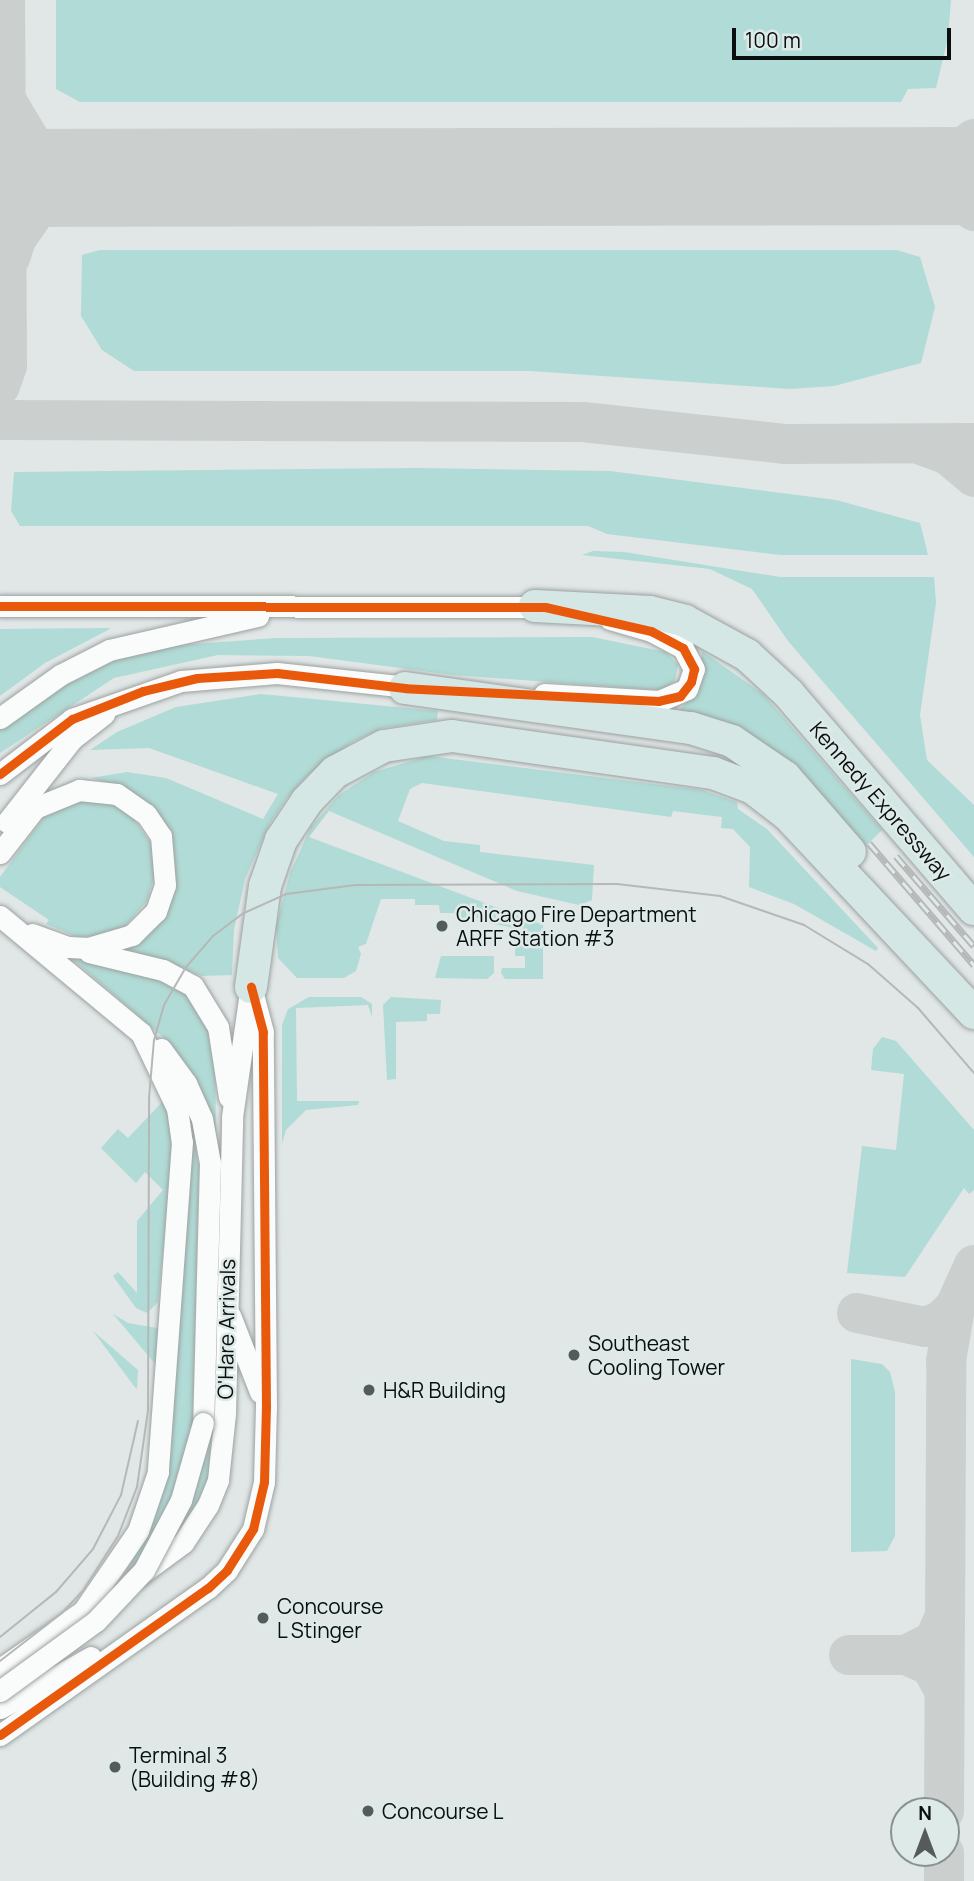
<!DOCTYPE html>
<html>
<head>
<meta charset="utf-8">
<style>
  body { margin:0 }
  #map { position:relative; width:974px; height:1881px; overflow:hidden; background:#e0e7e6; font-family:Manrope,sans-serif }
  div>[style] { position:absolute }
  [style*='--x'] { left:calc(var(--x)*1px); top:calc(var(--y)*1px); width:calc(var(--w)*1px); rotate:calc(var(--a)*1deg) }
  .green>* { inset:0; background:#b1dbd6 }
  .taxiway>* { height:40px; margin:-20px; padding:0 20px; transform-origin:20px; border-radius:20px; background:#cbd0cf }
  .runway>* { height:98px; margin:-49px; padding:0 49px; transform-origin:49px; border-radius:49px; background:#cbd0cf }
  .roads { filter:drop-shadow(0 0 2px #9ca1a0) drop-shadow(0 0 2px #9ca1a0) }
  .minor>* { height:21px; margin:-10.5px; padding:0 10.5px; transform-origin:10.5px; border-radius:10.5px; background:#fafbfb }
  .highway>* { height:32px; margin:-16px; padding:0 16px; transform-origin:16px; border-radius:16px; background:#d4e7e4 }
  .tram>* { height:2px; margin:-1px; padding:0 1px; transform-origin:1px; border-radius:1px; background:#b6b8b8 }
  .rail>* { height:7px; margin-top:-3.5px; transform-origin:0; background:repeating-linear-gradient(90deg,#ddeae8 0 13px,#b6b8b8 0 26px); box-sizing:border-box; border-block:2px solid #b6b8b8 }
  .bridges { filter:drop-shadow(0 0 2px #9ca1a0) drop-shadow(0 0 2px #9ca1a0) }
  .minor-bridge>* { height:21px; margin:-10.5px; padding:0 10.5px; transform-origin:10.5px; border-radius:10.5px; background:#fafbfb }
  .cycleway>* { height:9px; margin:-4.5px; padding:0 4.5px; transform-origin:4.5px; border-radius:4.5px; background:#e8590c }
  .dots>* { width:19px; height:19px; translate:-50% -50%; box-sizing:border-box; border:4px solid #ddeae8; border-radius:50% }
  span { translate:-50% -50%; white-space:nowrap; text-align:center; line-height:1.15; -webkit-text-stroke:5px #ddeae8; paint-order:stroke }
  .street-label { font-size:21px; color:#0a0e0e }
  .poi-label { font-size:21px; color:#0a0e0e }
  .left { translate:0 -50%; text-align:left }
  .north { position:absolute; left:890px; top:1797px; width:70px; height:70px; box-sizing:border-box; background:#ddeae8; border:2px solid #899291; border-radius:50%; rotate:0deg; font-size:19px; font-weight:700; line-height:28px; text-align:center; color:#0a0e0e }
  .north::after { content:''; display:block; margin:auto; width:24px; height:32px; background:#555a5a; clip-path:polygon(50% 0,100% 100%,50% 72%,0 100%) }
  .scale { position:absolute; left:732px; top:28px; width:219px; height:32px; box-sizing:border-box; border:4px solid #0a0e0e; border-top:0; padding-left:9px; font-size:21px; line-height:24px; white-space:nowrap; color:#0a0e0e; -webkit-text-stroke:5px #ddeae8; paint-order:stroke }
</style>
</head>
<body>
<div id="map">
  <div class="green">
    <i style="clip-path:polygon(56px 0,951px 0,948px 38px,936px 88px,908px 89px,901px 102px,80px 102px,56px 89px)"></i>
    <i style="clip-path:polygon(100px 250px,897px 250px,920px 257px,935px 307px,921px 363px,834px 386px,789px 389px,531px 371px,134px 371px,102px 350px,81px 316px,82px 255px)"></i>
    <i style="clip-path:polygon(417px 468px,610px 471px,836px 500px,920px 523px,928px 555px,781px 555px,607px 534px,588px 526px,20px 526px,11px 511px,14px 472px)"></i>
    <i style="clip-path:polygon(593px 551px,624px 552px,780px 577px,934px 577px,936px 603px,920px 715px,927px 760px,974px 805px,974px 857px,788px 641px,752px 589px,710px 569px,582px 555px)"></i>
    <i style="clip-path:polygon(0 629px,110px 628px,110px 629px,45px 663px,0 696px)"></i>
    <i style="clip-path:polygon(592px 637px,666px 652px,678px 665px,675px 681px,662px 690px,630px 688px,453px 675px,309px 656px,218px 655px,114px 678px,0 753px,0 729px,49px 694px,114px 660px,178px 645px,276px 638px)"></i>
    <i style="clip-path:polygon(702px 651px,763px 694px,882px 830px,864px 848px,678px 712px,699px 686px)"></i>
    <i style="clip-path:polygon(261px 694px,438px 711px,437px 720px,383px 728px,354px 741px,308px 775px,287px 798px,270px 823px,245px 879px,234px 930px,232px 975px,202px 976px,162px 960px,124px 952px,137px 941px,172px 891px,175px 865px,170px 840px,112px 784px,91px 778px,127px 772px,166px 778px,263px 819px,278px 794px,149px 748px,90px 750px,117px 732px,176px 707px)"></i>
    <i style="clip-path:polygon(428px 756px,702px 790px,737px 802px,738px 809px,767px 829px,878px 948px,876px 951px,794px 904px,749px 887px,750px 847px,733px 829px,721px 828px,722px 817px,673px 811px,671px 817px,664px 816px,422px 783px,410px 789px,398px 821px,444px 841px,480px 845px,480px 852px,594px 865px,592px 900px,579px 905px,517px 891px,329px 811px,309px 837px,543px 925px,543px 979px,505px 979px,501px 973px,502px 968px,525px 968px,525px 956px,515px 956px,515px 928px,482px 922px,482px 918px,461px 918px,461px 913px,440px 913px,439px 905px,415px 905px,415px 899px,381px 899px,366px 944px,358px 947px,361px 954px,356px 971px,344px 978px,297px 978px,278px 958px,276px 926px,290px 873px,311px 827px,339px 795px,374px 772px)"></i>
    <i style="clip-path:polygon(93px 800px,111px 804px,134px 819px,151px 844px,155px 874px,147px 901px,123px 928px,100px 936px,77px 937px,46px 924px,49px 920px,0 887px,0 877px,47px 813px,76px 801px)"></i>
    <i style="clip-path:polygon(69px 956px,137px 971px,180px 987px,200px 1009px,215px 1048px,218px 1338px,215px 1336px,215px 1167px,166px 1040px)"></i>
    <i style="clip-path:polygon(441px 956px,494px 956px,494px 973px,487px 979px,435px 978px)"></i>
    <i style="clip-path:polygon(309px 997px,361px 997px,372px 1004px,372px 1017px,368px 1005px,296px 1008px,297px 1101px,359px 1101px,358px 1105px,306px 1110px,286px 1130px,282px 1144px,282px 1025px,288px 1009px)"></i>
    <i style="clip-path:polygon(391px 997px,441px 1000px,440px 1014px,427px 1014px,427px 1021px,396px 1022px,396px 1079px,387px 1080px,383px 1005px)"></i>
    <i style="clip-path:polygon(882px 1037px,896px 1041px,974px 1130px,974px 1190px,969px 1194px,964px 1188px,905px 1277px,847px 1273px,862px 1146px,896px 1150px,904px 1074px,871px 1070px,873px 1049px)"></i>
    <i style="clip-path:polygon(178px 1092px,191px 1118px,199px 1170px,193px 1421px,170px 1503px,139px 1561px,128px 1566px,154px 1511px)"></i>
    <i style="clip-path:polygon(165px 1099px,174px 1136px,158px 1302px,147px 1313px,136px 1308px,113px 1276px,118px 1272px,137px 1293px,137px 1221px,163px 1190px,145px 1172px,136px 1183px,101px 1148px,118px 1129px,128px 1138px)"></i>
    <i style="clip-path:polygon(113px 1314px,128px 1323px,163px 1329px,157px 1366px)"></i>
    <i style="clip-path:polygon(93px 1331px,138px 1370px,137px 1389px,134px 1386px)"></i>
    <i style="clip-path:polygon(851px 1359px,882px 1364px,890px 1372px,895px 1392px,895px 1536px,887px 1551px,851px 1552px)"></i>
    <i style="clip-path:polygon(211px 1424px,209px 1477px,191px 1517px,174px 1535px)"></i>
  </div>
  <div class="taxiway">
    <i style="--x:6;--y:100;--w:61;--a:59.2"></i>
    <i style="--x:37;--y:152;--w:35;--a:33"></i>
    <i style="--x:66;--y:171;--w:35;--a:12"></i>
    <i style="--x:898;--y:176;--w:48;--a:-15.8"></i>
    <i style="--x:944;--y:163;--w:38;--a:-39"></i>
    <i style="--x:898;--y:176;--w:37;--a:11"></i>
    <i style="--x:934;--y:183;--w:49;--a:35"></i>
    <i style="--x:10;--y:258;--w:20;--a:-72"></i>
    <i style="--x:16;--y:239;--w:44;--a:-55.2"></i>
    <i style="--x:41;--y:203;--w:37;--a:-31"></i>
    <i style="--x:73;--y:184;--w:28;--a:-13"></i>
    <i style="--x:0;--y:386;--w:21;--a:-71"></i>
    <i style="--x:7;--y:366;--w:366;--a:-90.3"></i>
    <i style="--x:0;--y:420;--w:583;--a:0.2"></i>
    <i style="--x:583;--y:422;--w:204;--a:6.2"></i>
    <i style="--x:786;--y:444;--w:188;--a:-0.3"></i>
    <i style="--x:921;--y:445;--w:29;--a:20"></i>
    <i style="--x:948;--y:455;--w:34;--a:40"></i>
    <i style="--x:857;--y:1313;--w:69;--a:11.6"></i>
    <i style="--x:925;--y:1327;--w:17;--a:-21"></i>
    <i style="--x:941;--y:1321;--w:20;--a:-45"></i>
    <i style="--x:849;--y:1655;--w:57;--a:0"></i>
    <i style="--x:943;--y:1688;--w:25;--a:-119"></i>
    <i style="--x:931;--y:1666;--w:27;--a:-156"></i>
    <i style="--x:906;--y:1655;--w:31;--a:-27"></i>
    <i style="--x:934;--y:1641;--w:24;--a:-66"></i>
    <i style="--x:944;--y:1811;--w:450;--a:-89.7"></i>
    <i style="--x:946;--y:1361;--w:55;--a:-80.5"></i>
    <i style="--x:955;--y:1307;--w:46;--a:-65.7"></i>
    <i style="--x:944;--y:1881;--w:28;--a:-90"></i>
  </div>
  <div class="runway">
    <i style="--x:0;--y:178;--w:974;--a:-0.12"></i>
  </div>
  <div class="roads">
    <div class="minor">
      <i style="--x:0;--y:606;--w:547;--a:0.1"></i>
      <i style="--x:544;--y:694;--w:115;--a:3.5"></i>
      <i style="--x:659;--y:701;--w:30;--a:-23"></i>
      <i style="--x:687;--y:689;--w:21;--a:-71"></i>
      <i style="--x:694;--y:669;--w:24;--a:-118"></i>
      <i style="--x:683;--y:648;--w:36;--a:-152"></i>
      <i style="--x:651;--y:631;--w:43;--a:-163.7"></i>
      <i style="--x:0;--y:718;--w:74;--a:-35.6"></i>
      <i style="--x:60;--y:675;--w:55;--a:-27"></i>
      <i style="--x:109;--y:650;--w:153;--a:-12.9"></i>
      <i style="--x:0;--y:774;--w:91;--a:-37.4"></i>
      <i style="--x:72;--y:719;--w:115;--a:-19.2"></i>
      <i style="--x:181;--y:681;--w:96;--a:-4.8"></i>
      <i style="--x:277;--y:673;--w:141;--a:6.1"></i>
      <i style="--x:7;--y:822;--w:105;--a:-51.9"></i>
      <i style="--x:72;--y:739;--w:41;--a:-38"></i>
      <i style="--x:0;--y:853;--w:57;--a:-52.1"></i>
      <i style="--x:35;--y:808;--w:48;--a:-22.2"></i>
      <i style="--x:79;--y:790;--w:38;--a:6"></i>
      <i style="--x:117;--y:794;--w:35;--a:35"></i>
      <i style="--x:146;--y:814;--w:27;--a:56"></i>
      <i style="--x:161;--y:836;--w:49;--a:85.3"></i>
      <i style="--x:165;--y:885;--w:28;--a:109"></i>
      <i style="--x:156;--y:911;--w:34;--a:135"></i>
      <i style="--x:132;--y:935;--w:46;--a:163.5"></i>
      <i style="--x:88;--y:948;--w:20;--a:-177"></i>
      <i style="--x:68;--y:947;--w:38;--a:-160"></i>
      <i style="--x:0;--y:916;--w:183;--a:39.7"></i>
      <i style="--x:141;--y:1033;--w:83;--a:64.4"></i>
      <i style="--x:177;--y:1108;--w:34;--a:82"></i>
      <i style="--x:182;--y:1142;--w:331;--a:94.2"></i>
      <i style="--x:158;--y:1472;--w:62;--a:108.7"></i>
      <i style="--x:138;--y:1531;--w:96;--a:124.4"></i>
      <i style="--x:89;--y:952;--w:76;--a:13.7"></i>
      <i style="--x:163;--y:970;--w:34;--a:28"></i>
      <i style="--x:193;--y:986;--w:48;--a:58.6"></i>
      <i style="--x:218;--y:1027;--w:71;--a:81.1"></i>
      <i style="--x:161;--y:1049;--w:42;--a:53.7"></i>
      <i style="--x:186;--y:1083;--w:39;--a:66"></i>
      <i style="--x:202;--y:1119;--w:45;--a:79.7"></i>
      <i style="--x:210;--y:1163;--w:260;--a:91.5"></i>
      <i style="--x:230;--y:1315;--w:83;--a:68.7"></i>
      <i style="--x:138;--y:1576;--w:56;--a:-36.3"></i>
      <i style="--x:183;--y:1543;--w:45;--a:-56.7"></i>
      <i style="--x:208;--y:1505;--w:27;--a:-68"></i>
      <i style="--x:218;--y:1480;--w:67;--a:-84"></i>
      <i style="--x:225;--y:1413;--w:296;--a:-88.6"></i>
      <i style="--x:232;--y:1117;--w:126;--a:-81.8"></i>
      <i style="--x:0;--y:1669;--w:117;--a:-34.9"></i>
      <i style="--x:0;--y:1708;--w:104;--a:-29.3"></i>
      <i style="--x:0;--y:1735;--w:255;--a:-35.3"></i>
      <i style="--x:208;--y:1588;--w:26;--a:-43"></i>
      <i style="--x:227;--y:1570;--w:49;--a:-57.6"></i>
      <i style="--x:253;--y:1529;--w:48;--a:-76.8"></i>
      <i style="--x:264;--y:1482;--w:75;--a:-88.5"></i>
      <i style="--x:266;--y:1407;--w:375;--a:-90.5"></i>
      <i style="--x:263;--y:1032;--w:47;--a:-104.9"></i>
    </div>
    <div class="highway">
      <i style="--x:535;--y:606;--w:115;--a:3"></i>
      <i style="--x:650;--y:612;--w:36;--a:14"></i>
      <i style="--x:685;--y:621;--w:71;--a:28.7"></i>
      <i style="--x:747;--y:655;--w:56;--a:42.8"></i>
      <i style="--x:788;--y:693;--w:285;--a:49.3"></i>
      <i style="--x:405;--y:688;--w:289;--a:8"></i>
      <i style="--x:691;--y:728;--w:43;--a:17.6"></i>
      <i style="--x:732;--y:741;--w:64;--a:34.2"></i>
      <i style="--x:785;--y:777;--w:99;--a:49.1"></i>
      <i style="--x:251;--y:987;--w:102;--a:-82.1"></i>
      <i style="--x:265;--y:886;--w:49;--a:-70.8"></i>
      <i style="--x:281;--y:840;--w:47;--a:-56.3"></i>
      <i style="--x:307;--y:801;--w:40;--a:-46"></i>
      <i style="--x:335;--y:772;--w:55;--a:-28"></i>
      <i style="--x:384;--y:746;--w:69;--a:-8.4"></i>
      <i style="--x:452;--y:736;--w:264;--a:8.1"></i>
      <i style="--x:713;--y:773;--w:43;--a:20.6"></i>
      <i style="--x:753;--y:788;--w:44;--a:37.6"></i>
      <i style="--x:788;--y:815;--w:272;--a:46.8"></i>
    </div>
  </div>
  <div class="tram">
    <i style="--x:0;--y:1637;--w:72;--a:-38.8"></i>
    <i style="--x:56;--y:1592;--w:57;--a:-49.3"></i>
    <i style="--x:93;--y:1549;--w:61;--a:-62.6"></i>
    <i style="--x:121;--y:1495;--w:76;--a:-77.1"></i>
    <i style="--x:0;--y:1661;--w:78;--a:-37.7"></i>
    <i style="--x:62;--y:1613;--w:33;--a:-47"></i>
    <i style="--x:84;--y:1589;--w:63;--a:-57.3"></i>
    <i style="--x:118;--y:1536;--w:53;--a:-68.8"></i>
    <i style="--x:137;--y:1487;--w:77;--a:-81.8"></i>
    <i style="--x:148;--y:1411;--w:313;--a:-89.8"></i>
    <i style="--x:149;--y:1098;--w:58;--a:-85.1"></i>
    <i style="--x:154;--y:1040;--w:36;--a:-74"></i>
    <i style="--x:164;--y:1005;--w:44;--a:-59.9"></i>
    <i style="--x:186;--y:967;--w:41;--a:-48.9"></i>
    <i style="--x:213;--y:936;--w:39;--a:-37"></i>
    <i style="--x:244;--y:913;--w:46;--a:-24.3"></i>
    <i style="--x:286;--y:894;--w:70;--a:-7.4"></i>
    <i style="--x:355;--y:885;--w:262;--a:-0.2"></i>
    <i style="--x:617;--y:884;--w:104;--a:6.6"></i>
    <i style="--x:720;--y:896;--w:89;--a:19"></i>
    <i style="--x:804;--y:925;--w:75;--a:31.4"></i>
    <i style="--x:868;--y:964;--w:67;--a:41.3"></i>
    <i style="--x:918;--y:1008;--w:86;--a:49.3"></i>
  </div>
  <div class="rail">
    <i style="--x:869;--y:843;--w:161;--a:49.3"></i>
    <i style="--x:896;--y:856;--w:119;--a:49.1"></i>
  </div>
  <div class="bridges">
    <div class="minor-bridge">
      <i style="--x:0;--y:1691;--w:119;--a:-36.1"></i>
      <i style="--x:96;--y:1621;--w:70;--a:-46.7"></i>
      <i style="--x:144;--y:1570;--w:79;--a:-62.1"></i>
      <i style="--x:181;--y:1500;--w:80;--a:-74.1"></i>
    </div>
  </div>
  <div class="cycleway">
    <i style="--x:0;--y:606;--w:545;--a:0.11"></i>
    <i style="--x:545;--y:607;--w:109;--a:12.8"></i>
    <i style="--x:651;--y:631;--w:36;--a:28"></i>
    <i style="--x:683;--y:648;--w:24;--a:62"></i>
    <i style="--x:694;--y:669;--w:13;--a:103"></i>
    <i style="--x:691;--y:682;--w:18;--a:128"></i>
    <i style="--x:680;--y:696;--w:22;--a:167"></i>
    <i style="--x:659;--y:701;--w:254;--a:-177.1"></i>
    <i style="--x:405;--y:688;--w:129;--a:-173.3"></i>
    <i style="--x:277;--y:673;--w:80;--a:176.4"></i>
    <i style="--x:197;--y:678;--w:56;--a:166.5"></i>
    <i style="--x:143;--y:691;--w:76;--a:158.5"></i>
    <i style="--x:72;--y:719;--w:91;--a:142.6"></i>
    <i style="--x:0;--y:1735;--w:255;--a:-35.3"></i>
    <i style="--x:208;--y:1588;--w:26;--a:-43"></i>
    <i style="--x:227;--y:1570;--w:49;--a:-57.6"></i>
    <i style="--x:253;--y:1529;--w:48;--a:-76.8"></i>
    <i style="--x:264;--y:1482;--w:75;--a:-88.5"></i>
    <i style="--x:266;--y:1407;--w:375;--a:-90.5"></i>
    <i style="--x:263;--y:1032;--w:47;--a:-104.9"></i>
  </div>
  <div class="dots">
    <i style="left:442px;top:926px;background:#555a5a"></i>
    <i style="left:574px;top:1355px;background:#555a5a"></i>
    <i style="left:369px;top:1390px;background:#555a5a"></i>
    <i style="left:263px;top:1618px;background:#555a5a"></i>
    <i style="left:115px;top:1767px;background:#555a5a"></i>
    <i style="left:368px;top:1811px;background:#555a5a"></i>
  </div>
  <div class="street-label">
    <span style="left:881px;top:801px;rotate:49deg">Kennedy Expressway</span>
    <span style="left:226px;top:1329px;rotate:-89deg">O'Hare Arrivals</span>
  </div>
  <div class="poi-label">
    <span class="left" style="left:456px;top:926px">Chicago Fire Department<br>ARFF Station #3</span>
    <span class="left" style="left:588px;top:1355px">Southeast<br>Cooling Tower</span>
    <span class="left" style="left:383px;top:1390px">H&amp;R Building</span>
    <span class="left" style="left:277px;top:1618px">Concourse<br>L Stinger</span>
    <span class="left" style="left:129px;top:1767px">Terminal 3<br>(Building #8)</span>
    <span class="left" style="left:382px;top:1811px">Concourse L</span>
  </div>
  <div class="north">N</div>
  <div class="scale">100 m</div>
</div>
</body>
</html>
